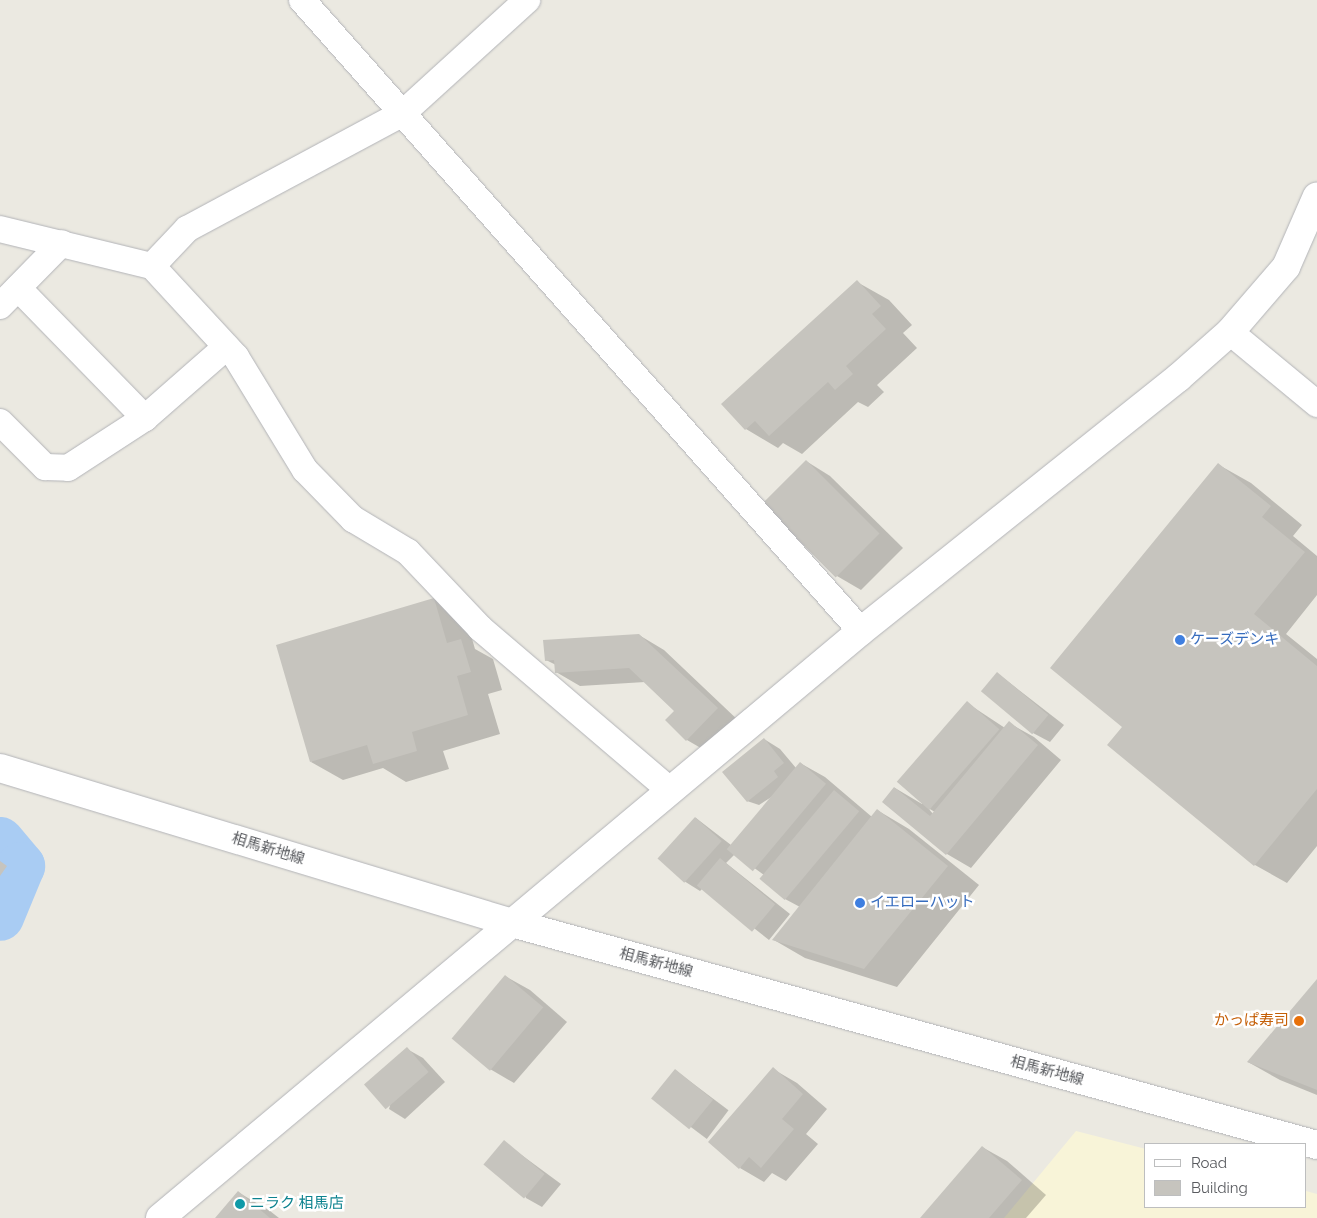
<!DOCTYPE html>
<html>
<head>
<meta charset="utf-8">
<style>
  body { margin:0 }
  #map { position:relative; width:1317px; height:1218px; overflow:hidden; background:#ebe9e1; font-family:Raleway,"Noto Sans JP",sans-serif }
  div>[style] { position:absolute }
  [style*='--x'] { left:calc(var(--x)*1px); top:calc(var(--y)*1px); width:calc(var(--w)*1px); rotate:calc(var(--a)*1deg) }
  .commercial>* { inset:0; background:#f8f4d8 }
  .shadow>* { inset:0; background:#0003; transform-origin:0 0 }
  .river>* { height:48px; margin:-24px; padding:0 24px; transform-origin:24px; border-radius:24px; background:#a9ccf3 }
  .building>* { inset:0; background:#c6c4be; transform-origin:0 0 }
  .roads { filter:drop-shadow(0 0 1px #b2b3b7) drop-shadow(0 0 1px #b2b3b7) }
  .minor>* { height:26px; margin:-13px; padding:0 13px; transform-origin:13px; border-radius:13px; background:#fff }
  .tertiary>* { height:28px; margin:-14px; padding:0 14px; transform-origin:14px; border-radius:14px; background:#fff }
  .secondary>* { height:28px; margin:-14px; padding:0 14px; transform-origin:14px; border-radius:14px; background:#fff }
  .dots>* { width:14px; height:14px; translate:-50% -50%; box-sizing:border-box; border:2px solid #fff; border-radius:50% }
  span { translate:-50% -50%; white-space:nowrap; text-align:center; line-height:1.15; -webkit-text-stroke:5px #fff; paint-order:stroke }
  .shop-label { font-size:15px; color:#366cbe }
  .left { translate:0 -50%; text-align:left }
  .street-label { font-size:15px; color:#5a5c60 }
  .food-label { font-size:15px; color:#c56008 }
  .right { translate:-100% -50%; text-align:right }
  .culture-label { font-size:15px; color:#0d838f }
  .legend { position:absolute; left:1144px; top:1143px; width:162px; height:65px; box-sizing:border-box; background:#fff; border:1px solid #bdbebf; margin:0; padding:6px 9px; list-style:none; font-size:15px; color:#5a5c60 }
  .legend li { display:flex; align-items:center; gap:10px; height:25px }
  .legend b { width:25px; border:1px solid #bdbebf }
</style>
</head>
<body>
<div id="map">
  <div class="commercial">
    <i style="clip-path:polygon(1076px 1131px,1146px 1149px,1146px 1207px,1306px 1207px,1306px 1191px,1317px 1194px,1317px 1218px,1004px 1218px)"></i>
  </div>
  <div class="shadow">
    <i style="clip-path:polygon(857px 282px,889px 300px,912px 325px,903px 333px,917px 348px,877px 385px,884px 392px,868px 407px,858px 402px,802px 454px,783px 443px,778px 448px,746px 429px,723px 404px)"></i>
    <i style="clip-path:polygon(806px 461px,830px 476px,903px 548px,861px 590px,837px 576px)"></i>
    <i style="clip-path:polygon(1219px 465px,1251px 483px,1302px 525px,1293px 536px,1317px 556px,1317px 595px,1286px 634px,1317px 659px,1317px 846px,1287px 883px,1255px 865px,1124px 727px)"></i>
    <i style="clip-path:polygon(434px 599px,466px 618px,475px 649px,493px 659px,502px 690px,488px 694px,500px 734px,443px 751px,449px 769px,406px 782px,383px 768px,343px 780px,311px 762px)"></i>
    <i style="clip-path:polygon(639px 635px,664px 650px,741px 723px,711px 754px,687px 740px,666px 720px,675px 711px,645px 682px,580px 686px,556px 672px,556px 665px,546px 660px)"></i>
    <i style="clip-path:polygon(997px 673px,1064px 725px,1050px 742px,1033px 733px)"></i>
    <i style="clip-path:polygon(evenodd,967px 703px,1005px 728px,1009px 723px,1034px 737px,1061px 760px,971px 868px,947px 854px,883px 802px,895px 788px,922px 804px,967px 703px,928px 808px,935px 812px,933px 814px,928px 808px)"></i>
    <i style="clip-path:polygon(764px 739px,780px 749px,796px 768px,800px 763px,825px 777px,872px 817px,877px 810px,909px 829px,979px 885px,897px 987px,805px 958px,774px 940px,800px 907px,785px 899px,761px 878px,764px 875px,735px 854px,726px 863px,790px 914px,769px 940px,703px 888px,700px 891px,684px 881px,659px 858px,696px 818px,731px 845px,773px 796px,759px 805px,747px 801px)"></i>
    <i style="clip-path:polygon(0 859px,38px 885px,0 940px)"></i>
    <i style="clip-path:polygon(505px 976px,530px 990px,567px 1022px,514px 1083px,490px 1069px)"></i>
    <i style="clip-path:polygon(1317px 981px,1317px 1095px,1280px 1080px,1248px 1062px)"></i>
    <i style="clip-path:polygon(407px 1049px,423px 1058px,445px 1082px,405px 1119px,389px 1109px)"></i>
    <i style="clip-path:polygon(773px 1069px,797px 1083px,827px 1109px,806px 1134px,818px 1144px,786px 1181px,772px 1173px,764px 1182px,740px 1168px)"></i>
    <i style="left:675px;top:1070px;width:67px;height:36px;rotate:37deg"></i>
    <i style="clip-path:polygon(504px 1142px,561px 1184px,542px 1207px,526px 1198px)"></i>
    <i style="clip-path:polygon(982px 1147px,1007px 1161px,1046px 1195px,1026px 1218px,921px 1218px)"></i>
    <i style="clip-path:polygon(238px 1192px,270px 1211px,279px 1218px,216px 1218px)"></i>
  </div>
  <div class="river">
    <i style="--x:0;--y:841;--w:33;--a:50"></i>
    <i style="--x:21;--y:866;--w:55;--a:112.4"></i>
  </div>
  <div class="building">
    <i style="clip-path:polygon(857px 280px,881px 306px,872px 314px,886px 329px,846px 366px,853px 374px,835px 390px,828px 382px,769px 436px,755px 421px,745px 430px,721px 404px)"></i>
    <i style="left:806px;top:460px;width:104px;height:62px;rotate:45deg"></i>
    <i style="clip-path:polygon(1218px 463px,1271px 506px,1262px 517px,1305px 552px,1254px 614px,1317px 666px,1317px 789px,1254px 866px,1107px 745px,1122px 727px,1050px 668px)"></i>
    <i style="clip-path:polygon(434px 598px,447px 643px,461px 639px,471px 672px,457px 676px,468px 715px,412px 732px,417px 751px,373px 764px,367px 745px,310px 762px,276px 645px)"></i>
    <i style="clip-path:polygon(639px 634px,718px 708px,686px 741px,665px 720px,674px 711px,629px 668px,555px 673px,554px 660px,545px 661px,543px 640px)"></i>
    <i style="left:997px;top:672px;width:67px;height:25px;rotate:40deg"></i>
    <i style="left:967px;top:701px;width:43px;height:107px;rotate:41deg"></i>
    <i style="clip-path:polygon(1009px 721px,1038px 745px,946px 855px,882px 802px,894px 787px,930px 816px)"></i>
    <i style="clip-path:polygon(764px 738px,784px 763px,774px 771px,778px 777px,747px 802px,722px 772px)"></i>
    <i style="left:800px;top:762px;width:34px;height:114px;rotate:40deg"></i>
    <i style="left:834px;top:790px;width:33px;height:116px;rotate:40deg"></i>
    <i style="clip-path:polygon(877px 809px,948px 866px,864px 969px,772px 940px)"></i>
    <i style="left:695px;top:817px;width:36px;height:56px;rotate:42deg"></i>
    <i style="left:720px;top:858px;width:72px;height:36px;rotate:40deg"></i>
    <i style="clip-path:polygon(0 861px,7px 866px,0 876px)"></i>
    <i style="left:505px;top:975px;width:50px;height:83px;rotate:40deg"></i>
    <i style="clip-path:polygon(1317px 979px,1317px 1090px,1247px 1062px)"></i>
    <i style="left:407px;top:1047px;width:33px;height:57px;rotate:49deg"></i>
    <i style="clip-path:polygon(773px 1067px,803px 1094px,782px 1119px,794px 1129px,761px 1168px,749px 1157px,739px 1169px,708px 1142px)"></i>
    <i style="left:675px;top:1069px;width:49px;height:38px;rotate:39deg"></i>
    <i style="left:504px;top:1140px;width:53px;height:32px;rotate:40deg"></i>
    <i style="clip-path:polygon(982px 1146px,1022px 1180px,989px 1218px,920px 1218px)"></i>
    <i style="clip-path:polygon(238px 1191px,270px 1218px,215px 1218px)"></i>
  </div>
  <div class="roads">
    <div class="minor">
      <i style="--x:302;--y:0;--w:843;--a:48.46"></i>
      <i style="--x:0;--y:229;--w:156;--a:13.7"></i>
      <i style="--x:152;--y:266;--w:124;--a:47.3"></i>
      <i style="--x:236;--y:357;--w:132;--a:58.6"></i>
      <i style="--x:305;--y:470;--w:69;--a:45.6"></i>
      <i style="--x:353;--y:519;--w:64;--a:31"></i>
      <i style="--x:408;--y:552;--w:105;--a:46.5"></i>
      <i style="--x:480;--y:628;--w:250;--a:40.5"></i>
      <i style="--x:152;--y:266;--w:51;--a:-46.6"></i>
      <i style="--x:187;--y:229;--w:245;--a:-28.2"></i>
      <i style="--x:403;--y:113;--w:168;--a:-42.3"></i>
      <i style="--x:18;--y:288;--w:182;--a:45.7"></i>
      <i style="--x:0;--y:306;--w:88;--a:-45.5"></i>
      <i style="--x:1230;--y:332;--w:113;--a:39.6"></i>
      <i style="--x:0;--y:422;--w:64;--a:45"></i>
      <i style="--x:45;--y:467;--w:23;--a:2"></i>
      <i style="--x:68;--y:468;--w:92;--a:-33"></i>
      <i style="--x:145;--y:418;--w:108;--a:-41.2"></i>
    </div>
    <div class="tertiary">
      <i style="--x:160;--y:1218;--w:914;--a:-39.94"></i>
      <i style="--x:861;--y:631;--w:406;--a:-38.6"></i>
      <i style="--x:1178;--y:378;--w:69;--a:-41.5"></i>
      <i style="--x:1230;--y:332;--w:86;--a:-49.3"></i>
      <i style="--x:1286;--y:267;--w:77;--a:-66.4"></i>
    </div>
    <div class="secondary">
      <i style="--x:0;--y:768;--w:535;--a:16.84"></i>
      <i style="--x:512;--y:923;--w:835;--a:15.42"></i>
    </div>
  </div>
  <div class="dots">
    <i style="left:1180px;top:640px;background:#3f7fe0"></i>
    <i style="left:860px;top:903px;background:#3f7fe0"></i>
    <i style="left:1299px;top:1021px;background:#e8710a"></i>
    <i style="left:240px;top:1204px;background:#0f9aa8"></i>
  </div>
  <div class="shop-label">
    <span class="left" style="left:1190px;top:640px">ケーズデンキ</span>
    <span class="left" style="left:870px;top:903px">イエローハット</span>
  </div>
  <div class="street-label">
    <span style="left:268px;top:849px;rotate:17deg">相馬新地線</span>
    <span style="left:656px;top:963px;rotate:15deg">相馬新地線</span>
    <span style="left:1047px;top:1071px;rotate:15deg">相馬新地線</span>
  </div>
  <div class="food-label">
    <span class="right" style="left:1289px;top:1021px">かっぱ寿司</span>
  </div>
  <div class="culture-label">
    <span class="left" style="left:250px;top:1204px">ニラク 相馬店</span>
  </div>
  <ul class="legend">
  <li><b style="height:6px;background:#fff"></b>Road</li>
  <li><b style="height:14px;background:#c6c4be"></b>Building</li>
  </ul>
</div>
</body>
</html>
